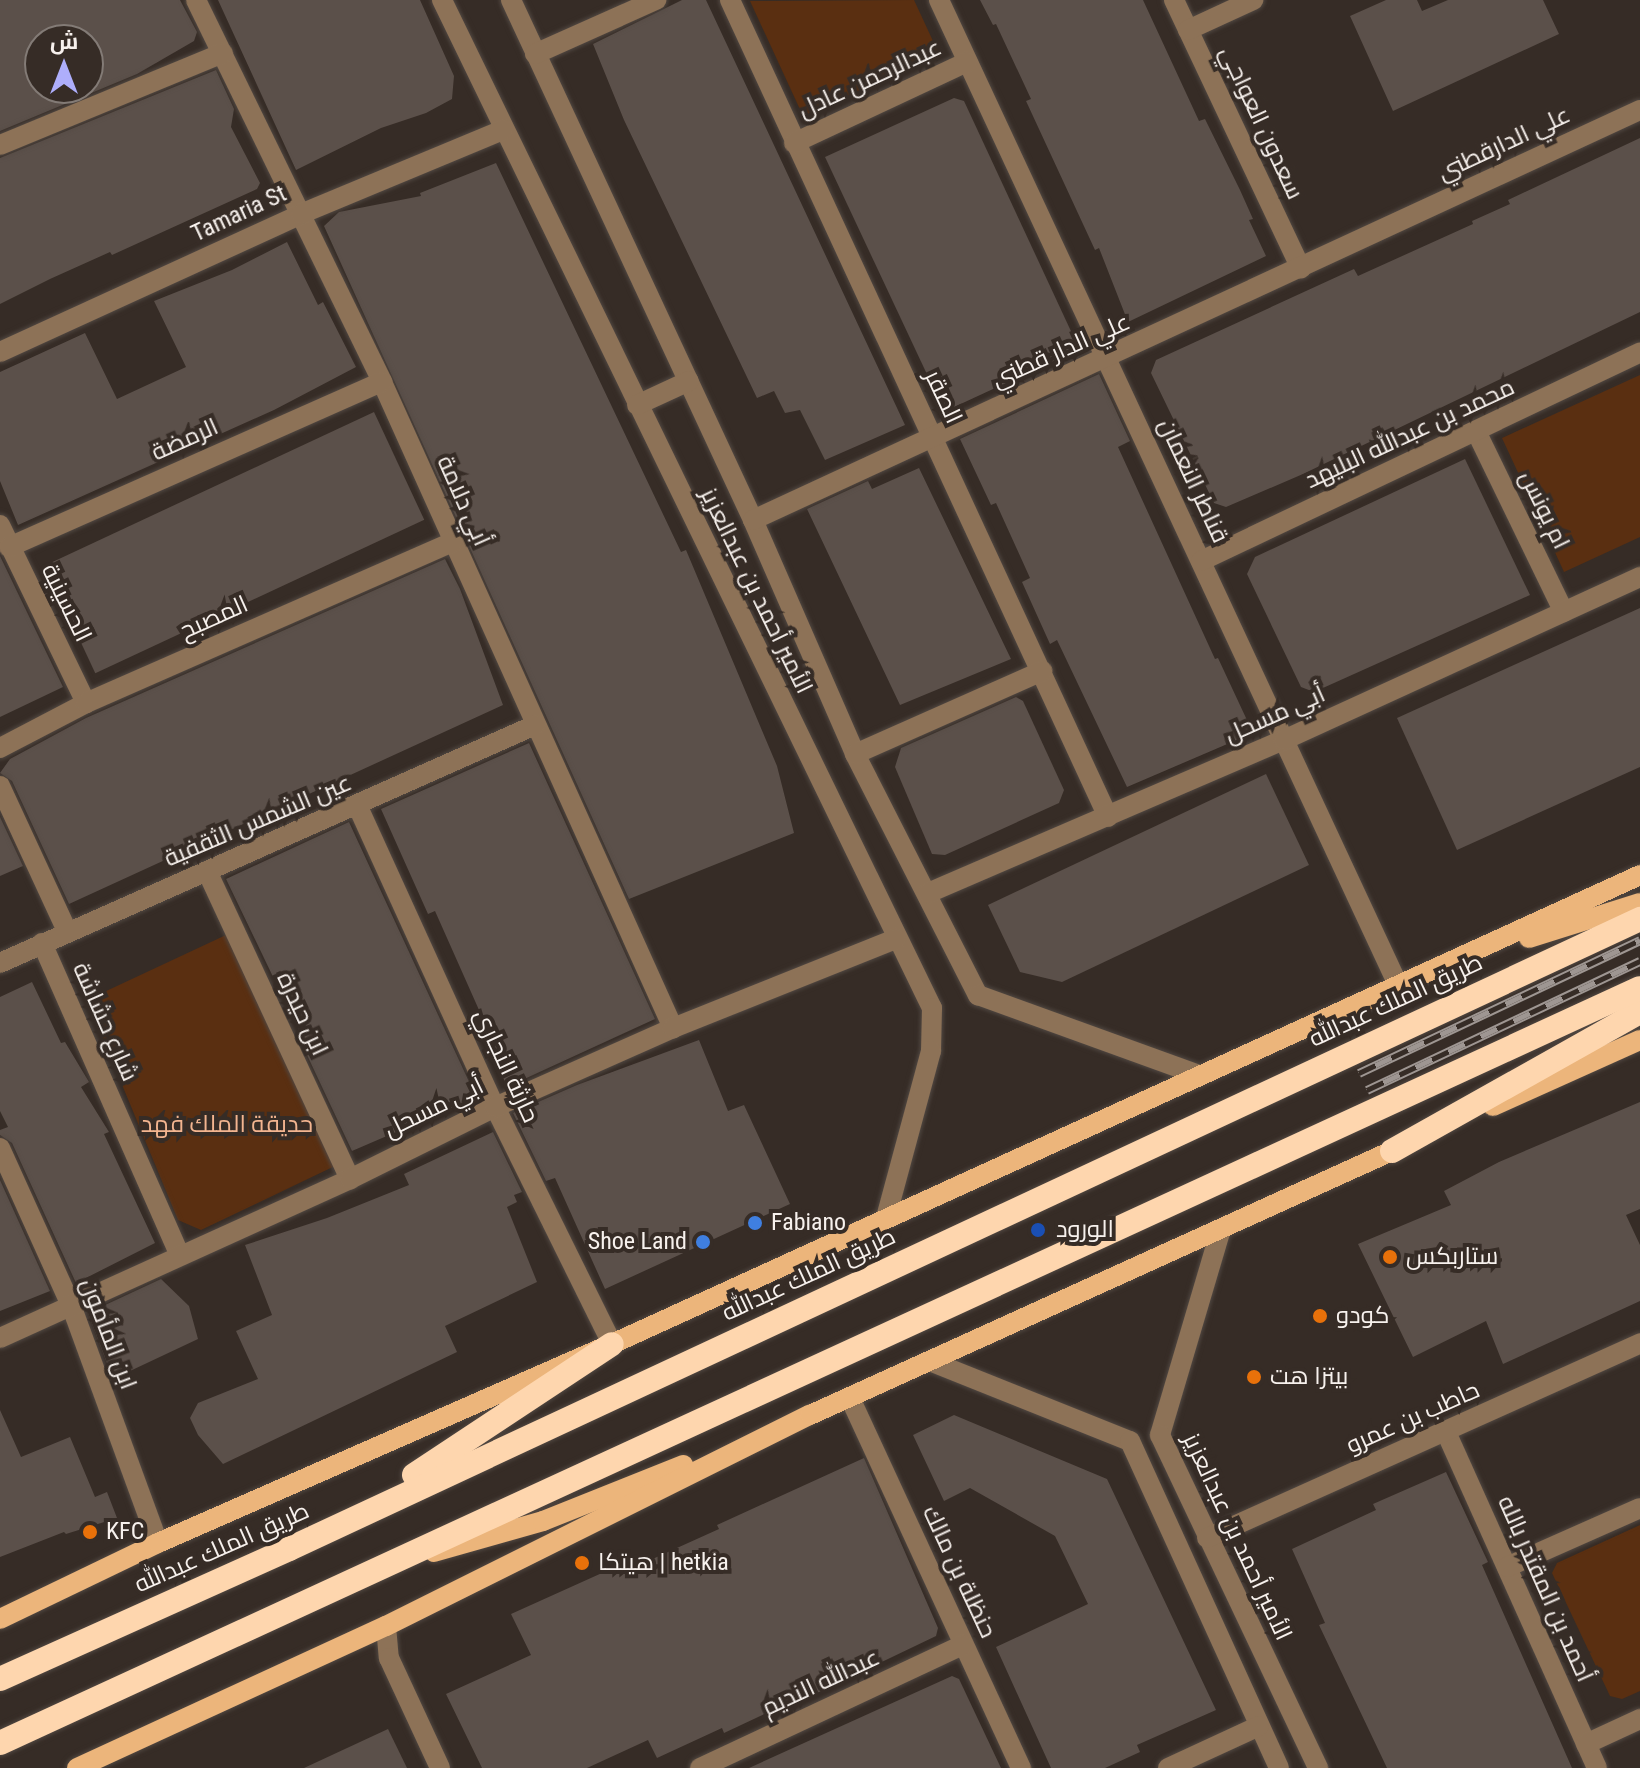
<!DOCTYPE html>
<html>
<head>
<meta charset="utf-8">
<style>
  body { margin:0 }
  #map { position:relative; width:1640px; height:1768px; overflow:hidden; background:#362c26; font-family:"Roboto Condensed",Cairo,sans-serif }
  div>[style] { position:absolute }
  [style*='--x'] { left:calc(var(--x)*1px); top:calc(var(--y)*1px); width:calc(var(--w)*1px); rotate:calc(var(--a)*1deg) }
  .green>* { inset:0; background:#5a2f11 }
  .building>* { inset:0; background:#5b504a; transform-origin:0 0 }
  .roads { filter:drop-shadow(0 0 2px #514842) drop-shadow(0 0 2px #514842) }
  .minor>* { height:20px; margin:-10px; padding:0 10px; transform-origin:10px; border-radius:10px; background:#8d7257 }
  .major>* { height:20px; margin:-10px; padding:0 10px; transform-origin:10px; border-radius:10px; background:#ecb57b }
  .highway>* { height:24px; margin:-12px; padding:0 12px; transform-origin:12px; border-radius:12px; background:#fed6ae }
  .rail>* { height:9px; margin-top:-4.5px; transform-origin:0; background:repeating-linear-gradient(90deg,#362c26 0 18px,#9e9692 0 36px); box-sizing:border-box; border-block:2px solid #9e9692 }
  .dots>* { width:22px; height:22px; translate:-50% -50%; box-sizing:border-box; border:4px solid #362c26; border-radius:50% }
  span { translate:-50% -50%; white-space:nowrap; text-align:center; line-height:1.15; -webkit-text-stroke:8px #362c26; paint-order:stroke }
  .street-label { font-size:24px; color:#f7f1ed }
  .park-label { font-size:24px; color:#f3b590 }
  .poi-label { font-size:24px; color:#f7f1ed }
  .left { translate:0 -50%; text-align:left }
  .right { translate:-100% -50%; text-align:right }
  .north { position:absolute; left:24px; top:24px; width:80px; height:80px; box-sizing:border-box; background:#362c26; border:2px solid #837b76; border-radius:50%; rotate:0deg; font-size:22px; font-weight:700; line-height:32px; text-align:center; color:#f7f1ed }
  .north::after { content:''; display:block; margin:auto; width:28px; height:36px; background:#aeaefb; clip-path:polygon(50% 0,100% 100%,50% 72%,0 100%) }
</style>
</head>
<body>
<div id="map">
  <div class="green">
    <i style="clip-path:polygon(914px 0,939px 54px,803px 116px,750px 1px)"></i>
    <i style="clip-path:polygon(1640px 375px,1640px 537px,1564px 572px,1502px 438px)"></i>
    <i style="clip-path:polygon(226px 935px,337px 1165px,201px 1230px,178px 1220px,87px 1000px)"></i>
    <i style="clip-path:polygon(1640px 1525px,1640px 1691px,1622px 1699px,1610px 1696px,1552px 1573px,1557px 1563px)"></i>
  </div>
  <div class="building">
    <i style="clip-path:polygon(evenodd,0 0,180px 0,197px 32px,194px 41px,137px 74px,0 131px,0 0,40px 40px,88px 40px,88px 88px,40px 88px,40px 40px)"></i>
    <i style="clip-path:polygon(218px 0,420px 0,454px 76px,452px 99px,426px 113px,381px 128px,296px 170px)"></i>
    <i style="clip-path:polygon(682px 0,706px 0,905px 425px,825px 460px,800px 410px,785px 413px,774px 391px,757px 398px,624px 120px,593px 44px)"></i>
    <i style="clip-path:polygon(980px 0,1143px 0,1199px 121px,1205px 119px,1240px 190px,1253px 219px,1249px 220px,1266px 256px,1128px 322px,1099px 248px,1095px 250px,1026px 101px,1031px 99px,996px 24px,993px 25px)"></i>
    <i style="clip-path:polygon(1386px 0,1417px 0,1422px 11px,1448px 0,1543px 0,1559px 34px,1393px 111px,1350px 16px)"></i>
    <i style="clip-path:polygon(216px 70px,234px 109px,231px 127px,260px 183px,257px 189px,112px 255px,110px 252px,50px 279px,0 304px,0 158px)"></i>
    <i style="clip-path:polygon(954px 98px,964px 101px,1076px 342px,1073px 352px,952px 408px,940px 402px,825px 157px)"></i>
    <i style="clip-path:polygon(1640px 138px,1640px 312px,1303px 474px,1226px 507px,1214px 503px,1151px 373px,1156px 360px,1354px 269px,1358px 276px,1473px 224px,1472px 221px,1510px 204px,1508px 200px)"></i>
    <i style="clip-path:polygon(496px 163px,681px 552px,686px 550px,777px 766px,794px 833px,629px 899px,324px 226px,339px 212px,421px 196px,420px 193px)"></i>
    <i style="clip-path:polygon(287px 242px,318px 305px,323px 302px,356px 367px,274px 410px,18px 525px,0 481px,0 372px,85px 333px,117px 399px,186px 367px,154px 301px,232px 270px)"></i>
    <i style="clip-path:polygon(1099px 374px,1130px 441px,1118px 447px,1215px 659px,1218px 658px,1253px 733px,1127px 787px,1057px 640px,1050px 644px,1022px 582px,1030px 578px,996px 503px,991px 505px,960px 439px)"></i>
    <i style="left:374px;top:412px;width:119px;height:363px;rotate:65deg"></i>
    <i style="clip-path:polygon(1465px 459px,1530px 595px,1314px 692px,1301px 687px,1247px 574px,1255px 557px)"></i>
    <i style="clip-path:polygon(919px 468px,1011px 659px,900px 705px,807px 509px,868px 481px,872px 489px)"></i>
    <i style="clip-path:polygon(0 556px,63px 687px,0 717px)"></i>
    <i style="clip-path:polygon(445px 559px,460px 589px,503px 705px,69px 904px,12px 781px,0 773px,10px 759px,86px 718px)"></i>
    <i style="clip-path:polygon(1640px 608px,1640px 767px,1457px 850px,1397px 718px)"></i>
    <i style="clip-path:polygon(1016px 697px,1023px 701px,1064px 790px,1059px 803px,945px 855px,932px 854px,895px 767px,901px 748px)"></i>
    <i style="clip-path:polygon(529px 743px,655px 1019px,507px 1087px,476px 1011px,479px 1010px,435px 911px,428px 914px,381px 809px)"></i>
    <i style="clip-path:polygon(1266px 774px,1309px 865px,1062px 982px,1020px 972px,988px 905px)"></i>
    <i style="clip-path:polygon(0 817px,23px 866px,0 876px)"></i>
    <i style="clip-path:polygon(349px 822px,471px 1086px,468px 1101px,352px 1151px,307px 1055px,310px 1054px,226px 879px)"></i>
    <i style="clip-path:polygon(32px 982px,61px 1043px,65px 1042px,89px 1082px,81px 1087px,109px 1132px,104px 1134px,155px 1243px,76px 1283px,12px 1143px,0 1135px,0 1130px,8px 1127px,0 1111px,0 997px)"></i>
    <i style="clip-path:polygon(699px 1040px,728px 1111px,744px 1105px,790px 1204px,605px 1289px,555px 1178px,546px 1181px,513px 1113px,577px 1085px)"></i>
    <i style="clip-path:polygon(1640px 1102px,1640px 1209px,1626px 1215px,1640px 1245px,1640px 1301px,1503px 1364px,1486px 1321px,1413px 1357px,1358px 1244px,1451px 1205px,1444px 1191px,1499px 1162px)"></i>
    <i style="clip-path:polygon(493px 1132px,522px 1192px,514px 1195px,517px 1202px,507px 1207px,537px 1282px,445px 1326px,457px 1352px,223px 1464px,198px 1435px,190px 1418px,198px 1403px,258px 1379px,236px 1331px,272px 1315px,245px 1245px,327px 1218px,409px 1185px,404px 1174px)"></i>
    <i style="clip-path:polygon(0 1180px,50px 1291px,0 1311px)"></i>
    <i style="clip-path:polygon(161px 1279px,189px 1306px,198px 1339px,113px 1379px,88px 1313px)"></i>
    <i style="clip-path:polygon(0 1410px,21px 1457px,70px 1437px,95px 1497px,107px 1492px,117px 1518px,66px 1534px,64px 1532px,0 1557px)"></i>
    <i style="clip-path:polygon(954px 1415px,1107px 1479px,1216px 1710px,1137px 1745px,1140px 1752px,1105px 1768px,1051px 1768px,996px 1647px,1088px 1604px,1055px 1536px,970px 1488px,944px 1501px,913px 1435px)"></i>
    <i style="clip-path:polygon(864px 1458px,938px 1628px,936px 1636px,794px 1704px,792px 1701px,724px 1733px,722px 1728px,657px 1758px,648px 1740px,587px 1768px,482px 1768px,446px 1694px,531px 1655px,511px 1614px,633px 1559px,637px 1566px,719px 1529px,717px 1525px)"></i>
    <i style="clip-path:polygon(1446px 1472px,1488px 1562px,1482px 1565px,1572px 1768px,1387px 1768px,1319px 1625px,1325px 1623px,1292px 1549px,1376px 1510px,1373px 1504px)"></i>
    <i style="clip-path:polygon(952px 1676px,959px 1679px,1001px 1768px,749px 1768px)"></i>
    <i style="clip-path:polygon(388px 1729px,407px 1768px,304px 1768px)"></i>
  </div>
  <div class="roads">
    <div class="minor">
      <i style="--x:196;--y:0;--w:425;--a:64"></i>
      <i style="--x:382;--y:382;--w:709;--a:65.75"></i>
      <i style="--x:442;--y:0;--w:1121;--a:64.08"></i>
      <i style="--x:932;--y:1008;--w:43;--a:91.3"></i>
      <i style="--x:931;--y:1051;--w:173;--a:105.1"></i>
      <i style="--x:511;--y:0;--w:574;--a:65.04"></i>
      <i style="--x:753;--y:520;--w:255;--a:66.4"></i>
      <i style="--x:855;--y:754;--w:271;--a:63"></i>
      <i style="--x:978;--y:995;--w:235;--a:19.9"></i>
      <i style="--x:730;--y:0;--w:900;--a:65.17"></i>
      <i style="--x:939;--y:0;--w:1087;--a:65.01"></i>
      <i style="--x:1174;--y:0;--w:297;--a:64.7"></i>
      <i style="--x:1188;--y:30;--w:72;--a:-24.8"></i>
      <i style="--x:535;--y:54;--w:133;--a:-24.1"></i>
      <i style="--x:794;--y:143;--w:191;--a:-25.1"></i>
      <i style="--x:0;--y:145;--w:241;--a:-22.4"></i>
      <i style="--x:0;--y:352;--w:331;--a:-24.6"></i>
      <i style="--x:301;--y:214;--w:219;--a:-22.6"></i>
      <i style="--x:637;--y:405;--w:57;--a:-24.8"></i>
      <i style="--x:1476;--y:431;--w:201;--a:64.1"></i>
      <i style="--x:753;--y:520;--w:977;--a:-24.81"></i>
      <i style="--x:0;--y:525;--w:198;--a:64.2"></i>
      <i style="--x:9;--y:547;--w:408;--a:-23.9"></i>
      <i style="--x:1201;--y:561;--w:486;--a:-25.4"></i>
      <i style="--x:0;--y:748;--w:97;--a:-27.6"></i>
      <i style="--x:86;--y:703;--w:400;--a:-23.7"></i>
      <i style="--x:855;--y:754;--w:205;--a:-23.9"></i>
      <i style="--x:0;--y:786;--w:160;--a:65.2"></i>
      <i style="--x:358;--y:807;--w:330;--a:65.5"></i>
      <i style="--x:495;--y:1107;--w:264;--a:63.7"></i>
      <i style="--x:207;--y:871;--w:340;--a:65.1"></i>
      <i style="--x:928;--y:893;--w:387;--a:-23.3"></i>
      <i style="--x:1284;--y:740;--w:392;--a:-24.6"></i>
      <i style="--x:42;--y:943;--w:340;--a:66.2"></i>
      <i style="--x:0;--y:963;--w:586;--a:-23.98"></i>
      <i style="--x:0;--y:1148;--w:172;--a:65.7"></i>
      <i style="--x:71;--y:1305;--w:253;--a:69.9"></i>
      <i style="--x:1221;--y:1229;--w:215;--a:106.5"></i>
      <i style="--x:1160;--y:1435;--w:369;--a:64.6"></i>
      <i style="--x:0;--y:1338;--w:384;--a:-24.4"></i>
      <i style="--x:350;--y:1179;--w:162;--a:-26.4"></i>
      <i style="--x:495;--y:1107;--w:195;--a:-23.9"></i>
      <i style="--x:673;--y:1028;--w:240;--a:-21.8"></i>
      <i style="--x:932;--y:1362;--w:213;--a:21.8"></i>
      <i style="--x:1130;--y:1441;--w:359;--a:65.5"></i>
      <i style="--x:850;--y:1398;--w:408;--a:65.2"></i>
      <i style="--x:1446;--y:1432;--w:368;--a:65.8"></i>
      <i style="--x:1207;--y:1538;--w:475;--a:-24.2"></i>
      <i style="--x:1507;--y:1567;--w:145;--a:-23.9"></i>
      <i style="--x:386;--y:1626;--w:32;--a:85"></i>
      <i style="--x:389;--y:1658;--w:121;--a:65.1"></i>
      <i style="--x:1586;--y:1744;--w:60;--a:-24.8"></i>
      <i style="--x:700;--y:1768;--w:290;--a:-25.1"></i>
      <i style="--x:1168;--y:1768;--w:100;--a:-24.8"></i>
    </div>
    <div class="major">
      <i style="--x:1529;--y:938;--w:116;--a:-17.5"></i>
      <i style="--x:1493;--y:1106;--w:161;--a:-24.2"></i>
      <i style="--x:434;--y:1552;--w:113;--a:-15.9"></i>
      <i style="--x:543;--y:1521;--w:151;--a:-21.8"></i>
      <i style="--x:0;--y:1619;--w:175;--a:-25.7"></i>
      <i style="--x:158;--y:1543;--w:496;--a:-23.7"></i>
      <i style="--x:612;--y:1344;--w:1130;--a:-24.52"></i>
      <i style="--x:77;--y:1768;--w:340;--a:-24.7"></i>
      <i style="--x:386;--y:1626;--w:474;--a:-26.5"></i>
      <i style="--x:810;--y:1415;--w:653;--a:-24.41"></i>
    </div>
    <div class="highway">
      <i style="--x:1392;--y:1151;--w:284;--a:-29.3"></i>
      <i style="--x:414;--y:1475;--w:237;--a:-33.5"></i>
      <i style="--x:0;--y:1679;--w:317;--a:-24.2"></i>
      <i style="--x:289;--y:1549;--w:1491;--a:-25"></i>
      <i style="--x:0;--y:1743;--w:1805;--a:-24.72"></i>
    </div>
  </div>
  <div class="rail">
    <i style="--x:1359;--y:1073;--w:311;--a:-25.3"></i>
    <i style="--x:1367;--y:1090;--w:302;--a:-25.3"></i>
  </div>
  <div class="dots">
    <i style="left:755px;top:1223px;background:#3f7fe0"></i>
    <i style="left:1038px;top:1230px;background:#1a4fb4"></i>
    <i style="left:703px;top:1242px;background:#3f7fe0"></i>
    <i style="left:1390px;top:1257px;background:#e8710a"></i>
    <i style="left:1320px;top:1316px;background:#e8710a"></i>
    <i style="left:1254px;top:1377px;background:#e8710a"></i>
    <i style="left:90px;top:1532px;background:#e8710a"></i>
    <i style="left:582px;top:1563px;background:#e8710a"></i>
  </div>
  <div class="street-label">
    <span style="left:870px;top:79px;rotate:-25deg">عبدالرحمن عادل</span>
    <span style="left:1261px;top:123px;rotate:65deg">سعدون العواجي</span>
    <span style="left:1504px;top:144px;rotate:-25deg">علي الدارقطني</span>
    <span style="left:239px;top:214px;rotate:-25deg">Tamaria St</span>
    <span style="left:1061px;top:351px;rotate:-24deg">علي الدار قطني</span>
    <span style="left:943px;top:397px;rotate:65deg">الصقر</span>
    <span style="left:1410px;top:434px;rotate:-25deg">محمد بن عبدالله البليهد</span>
    <span style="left:185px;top:440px;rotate:-24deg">الرمضة</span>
    <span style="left:1193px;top:481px;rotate:65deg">قناطر النعمان</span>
    <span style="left:463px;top:501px;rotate:66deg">أبي دلامة</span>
    <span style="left:1544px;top:510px;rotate:64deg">ام يونس</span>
    <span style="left:756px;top:591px;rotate:64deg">الأمير أحمد بن عبدالعزيز</span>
    <span style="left:66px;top:603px;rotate:64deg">الحسينية</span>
    <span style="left:214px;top:618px;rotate:-24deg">المصبح</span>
    <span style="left:1275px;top:715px;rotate:-24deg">أبي مسحل</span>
    <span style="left:258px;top:821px;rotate:-23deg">عين الشمس الثقفية</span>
    <span style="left:1396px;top:1001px;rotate:-25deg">طريق الملك عبدالله</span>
    <span style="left:302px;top:1014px;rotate:65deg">ابن حيدرة</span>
    <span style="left:105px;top:1022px;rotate:66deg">شارع حشاشة</span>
    <span style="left:506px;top:1066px;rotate:65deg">حارثة النجاري</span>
    <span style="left:434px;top:1108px;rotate:-26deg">أبي مسحل</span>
    <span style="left:809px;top:1275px;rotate:-25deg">طريق الملك عبدالله</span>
    <span style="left:108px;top:1334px;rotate:69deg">ابن المأمون</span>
    <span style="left:1413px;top:1418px;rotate:-24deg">حاطب بن عمرو</span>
    <span style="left:1237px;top:1537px;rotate:65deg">الأمير أحمد بن عبدالعزيز</span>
    <span style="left:222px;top:1548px;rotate:-24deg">طريق الملك عبدالله</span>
    <span style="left:959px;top:1572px;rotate:65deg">حنظلة بن مالك</span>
    <span style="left:1545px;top:1589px;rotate:66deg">أحمد بن المقتدر بالله</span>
    <span style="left:821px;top:1683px;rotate:-25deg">عبدالله النديم</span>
  </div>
  <div class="park-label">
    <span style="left:227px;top:1125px">حديقة الملك فهد</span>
  </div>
  <div class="poi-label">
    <span class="left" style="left:771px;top:1223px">Fabiano</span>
    <span class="left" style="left:1056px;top:1230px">الورود</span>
    <span class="right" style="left:687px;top:1242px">Shoe Land</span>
    <span class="left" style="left:1406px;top:1257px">ستاربكس</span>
    <span class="left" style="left:1336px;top:1316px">كودو</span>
    <span class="left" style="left:1270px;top:1377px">بيتزا هت</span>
    <span class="left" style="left:106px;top:1532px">KFC</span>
    <span class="left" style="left:598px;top:1563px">هيتكا | hetkia</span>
  </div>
  <div class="north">ش</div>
</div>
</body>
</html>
